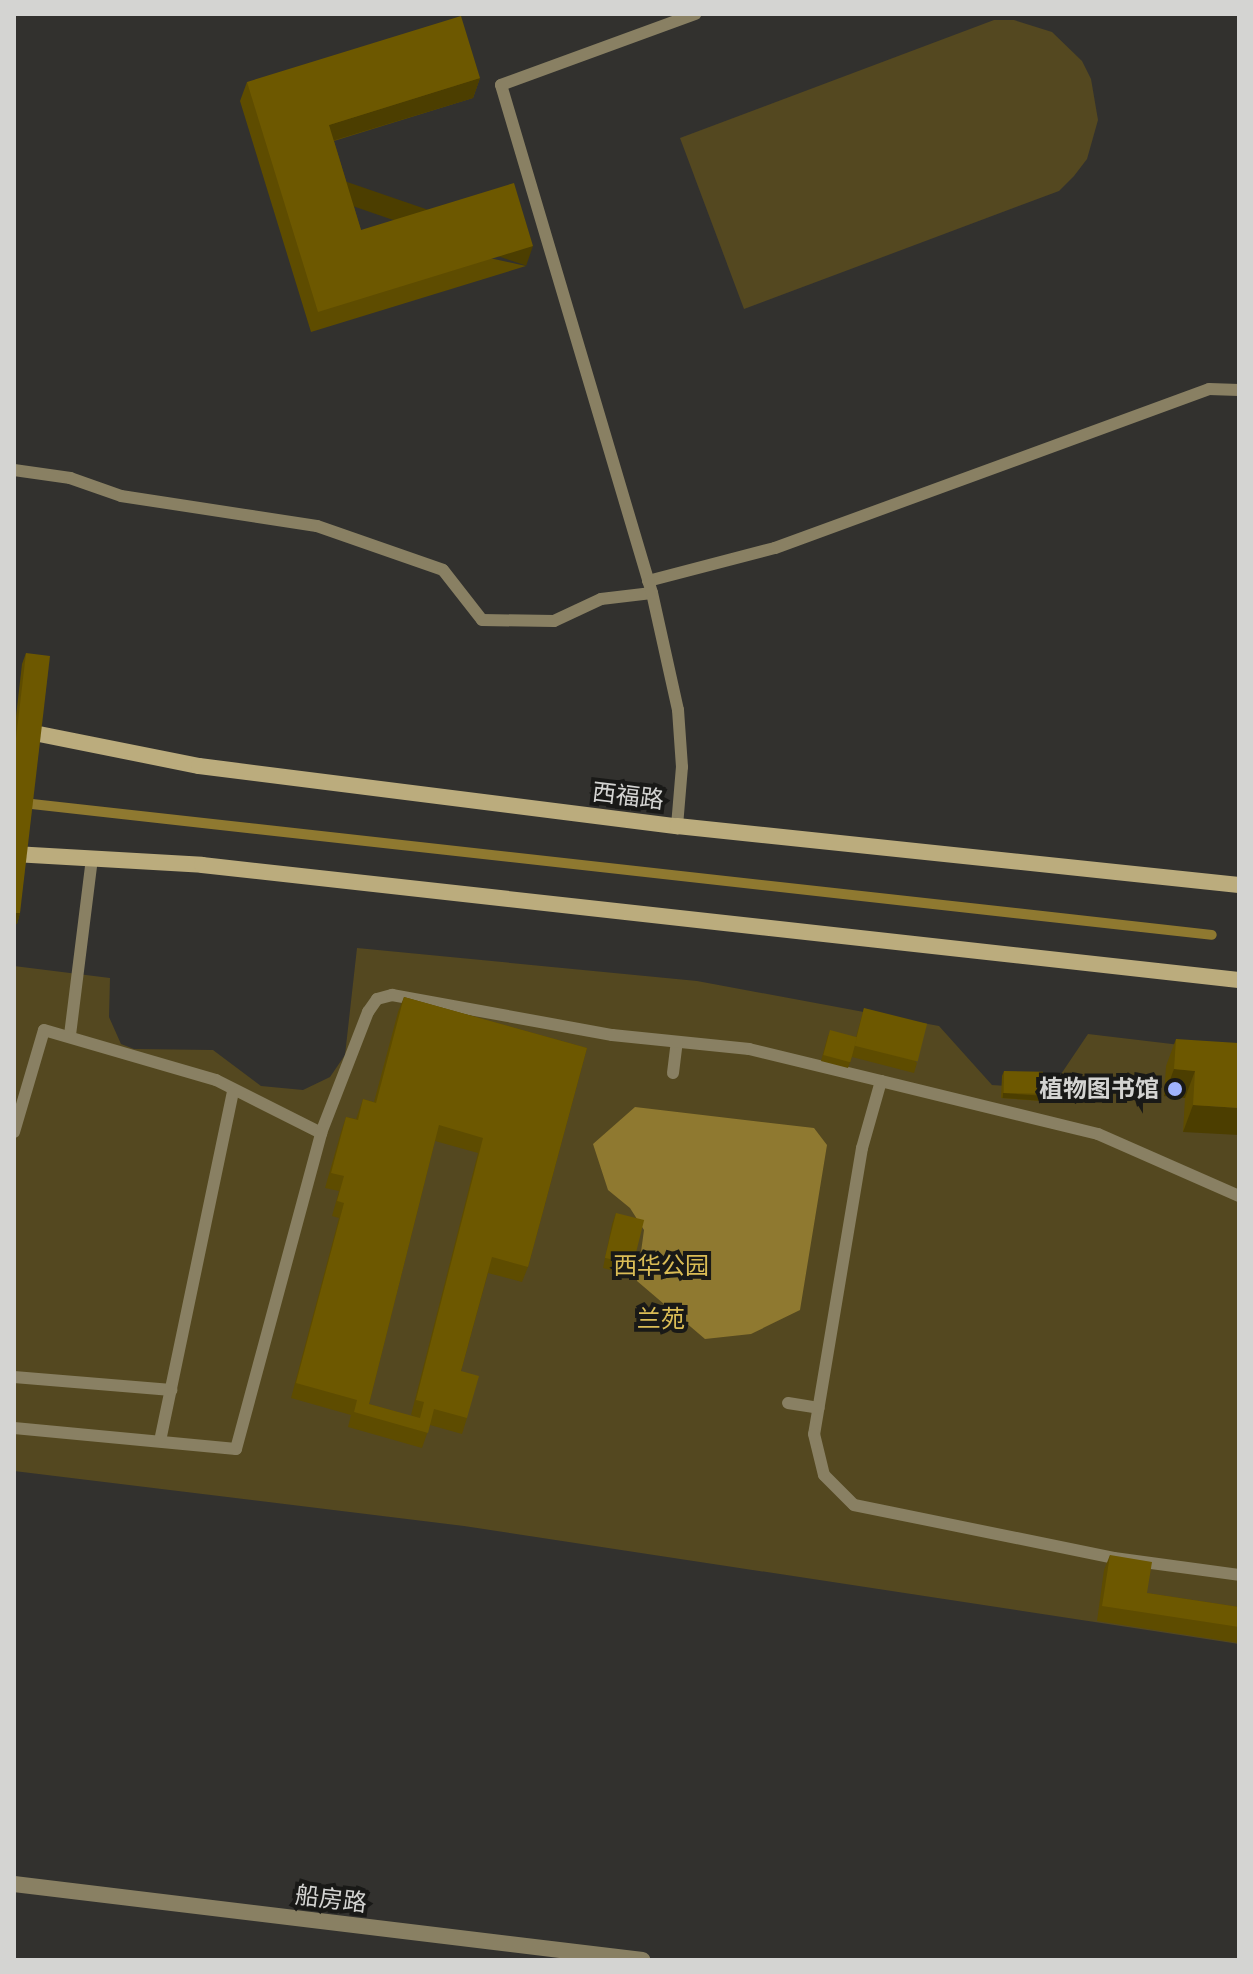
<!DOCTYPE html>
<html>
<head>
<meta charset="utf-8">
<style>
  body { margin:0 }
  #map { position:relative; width:1253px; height:1974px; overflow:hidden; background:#32312e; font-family:"PT Sans","Noto Sans SC",sans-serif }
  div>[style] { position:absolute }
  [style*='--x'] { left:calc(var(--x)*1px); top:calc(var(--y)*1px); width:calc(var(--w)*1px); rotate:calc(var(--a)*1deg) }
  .green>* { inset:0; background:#544820 }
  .water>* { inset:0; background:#8f7930 }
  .stream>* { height:10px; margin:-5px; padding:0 5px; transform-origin:5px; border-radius:5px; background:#8f7930 }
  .service>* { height:12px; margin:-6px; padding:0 6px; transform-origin:6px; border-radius:6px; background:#898063 }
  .minor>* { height:16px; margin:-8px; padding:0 8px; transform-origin:8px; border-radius:8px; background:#898063 }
  .secondary>* { height:16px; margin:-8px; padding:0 8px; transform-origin:8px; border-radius:8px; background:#bbac7d }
  .wall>* { inset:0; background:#5e4c00 }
  .shaded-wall>* { inset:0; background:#4c3e00; transform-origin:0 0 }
  .building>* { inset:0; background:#6d5800; transform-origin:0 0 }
  .dots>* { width:22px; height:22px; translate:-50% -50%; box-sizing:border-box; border:4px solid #191917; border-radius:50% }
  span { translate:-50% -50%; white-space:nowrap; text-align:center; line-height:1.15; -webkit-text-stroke:8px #191917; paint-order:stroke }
  .street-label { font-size:24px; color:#d4d4d2 }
  .poi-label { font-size:24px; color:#d4d4d2; font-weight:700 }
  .right { translate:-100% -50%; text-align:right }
  .park-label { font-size:24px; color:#dbbd56 }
  .frame { position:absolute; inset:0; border:16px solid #d4d4d2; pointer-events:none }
</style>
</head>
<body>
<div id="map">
  <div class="green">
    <i style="clip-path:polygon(994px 20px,1014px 20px,1052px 32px,1082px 61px,1091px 79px,1098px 120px,1087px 159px,1074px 176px,1059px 191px,744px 309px,680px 138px)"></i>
    <i style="clip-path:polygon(357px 948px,697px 981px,939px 1026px,992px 1085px,1051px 1089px,1088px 1034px,1239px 1052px,1239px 1644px,464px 1526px,14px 1471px,14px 966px,110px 978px,109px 1017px,121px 1044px,134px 1049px,213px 1050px,261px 1086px,303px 1090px,330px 1077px,345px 1055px)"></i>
  </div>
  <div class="water">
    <i style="clip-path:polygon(635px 1107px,814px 1128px,827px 1145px,800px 1310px,751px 1334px,705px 1339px,637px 1281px,644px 1230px,630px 1208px,608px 1190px,593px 1144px)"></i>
  </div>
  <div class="stream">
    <i style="--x:14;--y:802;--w:1205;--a:6.33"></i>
  </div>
  <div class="service">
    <i style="--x:14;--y:470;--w:57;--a:8.1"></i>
    <i style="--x:70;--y:478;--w:54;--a:19.4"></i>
    <i style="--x:121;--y:496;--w:198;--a:8.7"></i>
    <i style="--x:317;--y:526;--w:133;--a:19.2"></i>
    <i style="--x:443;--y:570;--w:63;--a:52"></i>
    <i style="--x:482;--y:620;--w:72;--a:0.8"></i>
    <i style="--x:554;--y:621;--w:52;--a:-25.1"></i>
    <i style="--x:601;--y:599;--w:51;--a:-6.7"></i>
    <i style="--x:648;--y:581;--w:131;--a:-14.6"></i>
    <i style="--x:775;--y:548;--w:462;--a:-20.1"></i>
    <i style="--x:1209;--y:389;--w:30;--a:2"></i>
    <i style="--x:677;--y:826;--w:59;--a:-85.2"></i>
    <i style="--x:682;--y:767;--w:57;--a:-94"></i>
    <i style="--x:678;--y:710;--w:120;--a:-102.5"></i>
    <i style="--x:652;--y:593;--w:530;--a:-106.55"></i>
    <i style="--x:501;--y:85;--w:207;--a:-20.1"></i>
    <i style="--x:70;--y:1035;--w:178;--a:-82.9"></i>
    <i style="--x:673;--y:1073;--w:31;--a:-83"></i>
    <i style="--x:14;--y:1132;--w:106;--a:-73.6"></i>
    <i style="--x:44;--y:1030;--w:179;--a:16.2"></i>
    <i style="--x:216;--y:1080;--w:118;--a:26.8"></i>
    <i style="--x:321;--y:1133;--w:130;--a:-68.8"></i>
    <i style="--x:368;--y:1012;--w:16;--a:-55"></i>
    <i style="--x:377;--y:999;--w:16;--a:-15"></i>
    <i style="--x:392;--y:995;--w:224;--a:10.3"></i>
    <i style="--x:612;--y:1035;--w:138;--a:5.8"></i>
    <i style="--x:749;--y:1049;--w:136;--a:13.6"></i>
    <i style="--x:1239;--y:1196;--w:154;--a:-156.3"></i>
    <i style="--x:1098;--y:1134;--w:223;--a:-166.3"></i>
    <i style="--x:881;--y:1081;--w:70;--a:105.8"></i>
    <i style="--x:862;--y:1148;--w:290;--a:99.5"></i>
    <i style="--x:814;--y:1434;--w:42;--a:76.3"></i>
    <i style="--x:824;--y:1475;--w:42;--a:45"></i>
    <i style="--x:854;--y:1505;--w:265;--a:11.5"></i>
    <i style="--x:1114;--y:1558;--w:126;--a:7.7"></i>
    <i style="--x:14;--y:1377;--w:158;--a:4.7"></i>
    <i style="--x:788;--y:1403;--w:31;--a:9"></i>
    <i style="--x:14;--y:1428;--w:223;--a:5.4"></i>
    <i style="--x:236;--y:1449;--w:327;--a:-74.9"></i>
    <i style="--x:160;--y:1441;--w:356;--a:-78.2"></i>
  </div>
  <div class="minor">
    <i style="--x:14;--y:1884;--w:633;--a:6.9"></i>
  </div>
  <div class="secondary">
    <i style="--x:14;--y:729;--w:189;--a:11.3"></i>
    <i style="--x:199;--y:766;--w:482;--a:7.2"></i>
    <i style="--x:677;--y:826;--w:565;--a:5.99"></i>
    <i style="--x:14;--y:854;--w:188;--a:3.3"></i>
    <i style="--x:202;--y:865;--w:1043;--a:6.33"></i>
  </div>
  <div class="wall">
    <i style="clip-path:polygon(480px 78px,473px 98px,334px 141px,361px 230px,526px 266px,311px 332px,240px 101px,247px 82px)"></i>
    <i style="clip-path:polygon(26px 653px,20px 913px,17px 924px,14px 923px,14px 734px,22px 664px)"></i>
    <i style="clip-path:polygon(evenodd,404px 997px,587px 1048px,528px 1267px,522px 1282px,488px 1273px,461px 1371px,467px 1418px,462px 1434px,430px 1425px,422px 1448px,348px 1427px,351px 1415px,291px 1398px,339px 1218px,332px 1216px,339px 1191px,325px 1188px,341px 1132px,346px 1117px,356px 1119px,363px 1099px,374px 1102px,398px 1012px,404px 997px,435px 1141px,478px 1153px,411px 1415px,418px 1418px,369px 1404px,435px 1141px)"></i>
    <i style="clip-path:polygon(864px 1008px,917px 1063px,914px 1073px,852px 1057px,848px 1068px,821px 1061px,828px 1035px,856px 1037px)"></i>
    <i style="clip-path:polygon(1176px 1039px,1237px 1071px,1183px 1132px,1185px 1098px,1164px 1096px,1166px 1066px)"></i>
    <i style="clip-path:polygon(1004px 1071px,1042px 1096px,1040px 1101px,1001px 1098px,1002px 1076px)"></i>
    <i style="clip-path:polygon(616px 1213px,634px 1264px,630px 1275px,603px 1268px,612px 1224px)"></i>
    <i style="clip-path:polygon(1110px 1555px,1147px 1593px,1239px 1607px,1239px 1643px,1097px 1621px,1104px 1570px)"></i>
  </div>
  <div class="shaded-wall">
    <i style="clip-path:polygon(480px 78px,473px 98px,322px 144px,329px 125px)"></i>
    <i style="left:533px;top:246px;width:21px;height:225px;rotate:109deg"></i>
    <i style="clip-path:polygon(14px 913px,20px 913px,17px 924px,14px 923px)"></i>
    <i style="clip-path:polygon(1174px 1069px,1195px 1071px,1185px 1098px,1164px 1096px)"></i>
    <i style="left:1003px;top:1093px;width:39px;height:5px;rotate:4deg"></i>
    <i style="clip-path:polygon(1193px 1105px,1239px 1108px,1239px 1135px,1183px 1132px)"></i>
  </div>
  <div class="building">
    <i style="clip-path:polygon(461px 16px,480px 78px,329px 125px,361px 230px,514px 183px,533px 246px,318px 312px,247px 82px)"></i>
    <i style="clip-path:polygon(26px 653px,50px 656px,20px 913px,14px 913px,14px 755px)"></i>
    <i style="clip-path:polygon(evenodd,404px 997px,587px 1048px,528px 1267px,492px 1257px,461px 1371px,479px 1376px,467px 1418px,434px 1409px,428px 1433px,354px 1412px,357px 1400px,296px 1383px,344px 1203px,337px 1201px,344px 1176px,331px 1173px,346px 1117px,358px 1120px,363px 1099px,376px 1103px,404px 997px,439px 1125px,483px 1138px,416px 1400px,424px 1402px,420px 1418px,369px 1404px,439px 1125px)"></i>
    <i style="left:864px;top:1008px;width:65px;height:39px;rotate:14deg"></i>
    <i style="left:830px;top:1030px;width:28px;height:26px;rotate:15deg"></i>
    <i style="clip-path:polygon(1176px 1039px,1238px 1043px,1237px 1071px,1239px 1071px,1239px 1108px,1193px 1105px,1195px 1071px,1174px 1069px)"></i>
    <i style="left:1004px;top:1071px;width:39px;height:22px;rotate:1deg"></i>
    <i style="left:616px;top:1213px;width:29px;height:46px;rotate:14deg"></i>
    <i style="clip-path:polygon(1110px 1555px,1152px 1562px,1147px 1593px,1239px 1607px,1239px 1627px,1102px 1606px)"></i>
  </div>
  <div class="dots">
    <i style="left:1175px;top:1089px;background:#a0b3fd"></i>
  </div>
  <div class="street-label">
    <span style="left:628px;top:796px;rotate:7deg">西福路</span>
    <span style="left:331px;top:1899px;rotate:7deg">船房路</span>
  </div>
  <div class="poi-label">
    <span class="right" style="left:1159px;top:1089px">植物图书馆</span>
  </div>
  <div class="park-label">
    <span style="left:661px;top:1266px">西华公园</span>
    <span style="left:661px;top:1319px">兰苑</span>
  </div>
  <div class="frame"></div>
</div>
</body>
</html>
